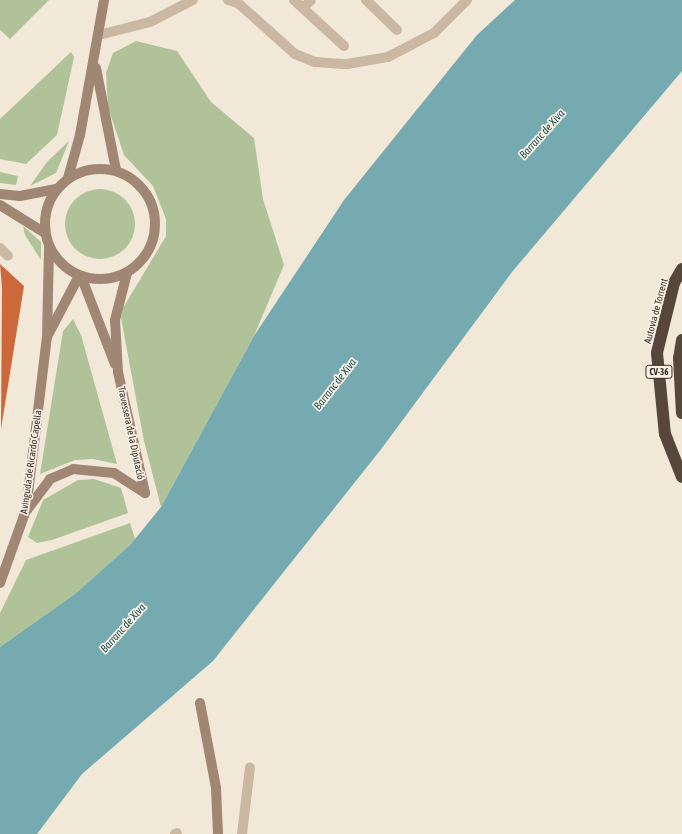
<!DOCTYPE html>
<html>
<head>
<meta charset="utf-8">
<style>
  body { margin:0 }
  #map { position:relative; width:682px; height:834px; overflow:hidden; background:#f2e8d7; font-family:"Asap Condensed",sans-serif }
  div>[style] { position:absolute }
  [style*='--x'] { left:calc(var(--x)*1px); top:calc(var(--y)*1px); width:calc(var(--w)*1px); rotate:calc(var(--a)*1deg) }
  .green>* { inset:0; background:#b0c297 }
  .round { border-radius:50% }
  .water>* { inset:0; background:#75aab1 }
  .building>* { inset:0; background:#cd683a }
  .lane>* { height:10px; margin:-5px; padding:0 5px; transform-origin:5px; border-radius:5px; background:#cbb8a3 }
  .street>* { height:10px; margin:-5px; padding:0 5px; transform-origin:5px; border-radius:5px; background:#cbb8a3 }
  .secondary>* { height:10px; margin:-5px; padding:0 5px; transform-origin:5px; border-radius:5px; background:#9f8774 }
  .secondary>.ring { margin:-5px; padding:0; box-sizing:content-box; background:none; border:10px solid #9f8774; border-radius:50% }
  .highway>* { height:12px; margin:-6px; padding:0 6px; transform-origin:6px; border-radius:6px; background:#57463c }
  span { translate:-50% -50%; white-space:nowrap; text-align:center; line-height:1.15; -webkit-text-stroke:3.5px #faf1e4; paint-order:stroke }
  .shield-label span { padding:1px 3px; background:#faf1e4; border:1px solid; border-radius:3px; -webkit-text-stroke-width:0 }
  .shield-label { font-size:9px; color:#352b25; font-weight:700 }
  .street-label { font-size:10px; color:#352b25 }
  .water-label { font-size:11px; color:#195059; font-style:italic }
</style>
</head>
<body>
<div id="map">
  <div class="green">
    <i style="clip-path:polygon(0 0,49px 0,10px 39px,0 30px)"></i>
    <i style="clip-path:polygon(136px 41px,177px 51px,211px 102px,254px 138px,263px 199px,284px 265px,254px 336px,161px 507px,144px 441px,121px 318px,123px 308px,166px 236px,166px 219px,153px 186px,124px 155px,108px 107px,106px 73px,113px 53px)"></i>
    <i style="clip-path:polygon(71px 52px,74px 57px,57px 135px,26px 164px,0 159px,0 119px)"></i>
    <i style="clip-path:polygon(69px 141px,56px 173px,30px 186px,47px 162px)"></i>
    <i style="clip-path:polygon(0 172px,18px 176px,16px 185px,0 183px)"></i>
    <i class="round" style="left:65px;top:189px;width:70px;height:70px"></i>
    <i style="clip-path:polygon(23px 226px,41px 242px,41px 260px,25px 235px)"></i>
    <i style="clip-path:polygon(73px 319px,81px 335px,117px 464px,93px 459px,75px 460px,40px 474px,63px 331px)"></i>
    <i style="clip-path:polygon(94px 479px,121px 488px,128px 513px,52px 540px,37px 543px,28px 537px,43px 500px,78px 480px)"></i>
    <i style="clip-path:polygon(130px 523px,135px 539px,131px 544px,75px 594px,0 647px,0 613px,26px 560px)"></i>
  </div>
  <div class="water">
    <i style="clip-path:polygon(515px 0,682px 0,682px 71px,512px 272px,382px 448px,213px 661px,82px 774px,37px 834px,0 834px,0 647px,75px 594px,131px 544px,161px 507px,254px 336px,344px 200px,477px 35px)"></i>
  </div>
  <div class="building">
    <i style="clip-path:polygon(0 264px,24px 286px,1px 429px,2px 288px)"></i>
  </div>
  <div class="lane">
    <i style="--x:228;--y:0;--w:10;--a:17"></i>
    <i style="--x:238;--y:3;--w:76;--a:41.8"></i>
    <i style="--x:295;--y:54;--w:22;--a:22"></i>
    <i style="--x:315;--y:62;--w:32;--a:4"></i>
    <i style="--x:347;--y:64;--w:42;--a:-9.7"></i>
    <i style="--x:388;--y:57;--w:52;--a:-27.6"></i>
    <i style="--x:434;--y:33;--w:47;--a:-45"></i>
    <i style="--x:294;--y:0;--w:68;--a:42.6"></i>
    <i style="--x:366;--y:0;--w:43;--a:44.1"></i>
    <i style="--x:303;--y:8;--w:11;--a:-45"></i>
    <i style="--x:99;--y:35;--w:53;--a:-14.3"></i>
    <i style="--x:150;--y:22;--w:48;--a:-27.1"></i>
  </div>
  <div class="street">
    <i style="--x:0;--y:248;--w:11;--a:45"></i>
    <i style="--x:175;--y:834;--w:2;--a:-27"></i>
    <i style="--x:242;--y:834;--w:67;--a:-83.2"></i>
  </div>
  <div class="secondary">
    <i style="--x:96;--y:68;--w:104;--a:78.9"></i>
    <i class="ring" style="left:45px;top:169px;width:100px;height:100px"></i>
    <i style="--x:68;--y:178;--w:45;--a:-74.4"></i>
    <i style="--x:80;--y:135;--w:137;--a:-79.9"></i>
    <i style="--x:0;--y:194;--w:20;--a:6"></i>
    <i style="--x:20;--y:196;--w:38;--a:-11"></i>
    <i style="--x:0;--y:205;--w:53;--a:31.9"></i>
    <i style="--x:127;--y:273;--w:49;--a:104.3"></i>
    <i style="--x:115;--y:320;--w:52;--a:86.7"></i>
    <i style="--x:118;--y:372;--w:124;--a:77.4"></i>
    <i style="--x:81;--y:276;--w:94;--a:68.9"></i>
    <i style="--x:48;--y:335;--w:67;--a:-62.3"></i>
    <i style="--x:27;--y:510;--w:39;--a:-53"></i>
    <i style="--x:50;--y:479;--w:25;--a:-23"></i>
    <i style="--x:73;--y:469;--w:41;--a:5.6"></i>
    <i style="--x:114;--y:473;--w:37;--a:33"></i>
    <i style="--x:0;--y:583;--w:77;--a:-70.4"></i>
    <i style="--x:26;--y:510;--w:174;--a:-83.1"></i>
    <i style="--x:47;--y:337;--w:91;--a:-88.7"></i>
    <i style="--x:200;--y:703;--w:86;--a:79.3"></i>
    <i style="--x:216;--y:788;--w:46;--a:87.5"></i>
  </div>
  <div class="highway">
    <i style="--x:682;--y:269;--w:16;--a:120"></i>
    <i style="--x:674;--y:283;--w:72;--a:103.7"></i>
    <i style="--x:657;--y:353;--w:81;--a:84.4"></i>
    <i style="--x:665;--y:434;--w:46;--a:68.4"></i>
    <i style="--x:682;--y:340;--w:18;--a:99"></i>
    <i style="--x:679;--y:358;--w:55;--a:86.9"></i>
  </div>
  <div class="shield-label">
    <span style="left:659px;top:372px">CV-36</span>
  </div>
  <div class="street-label">
    <span style="left:656px;top:311px;rotate:-75deg">Autovia de Torrent</span>
    <span style="left:131px;top:433px;rotate:78deg">Travessera de la Diputació</span>
    <span style="left:31px;top:462px;rotate:-82deg">Avinguda de Ricardo Capella</span>
  </div>
  <div class="water-label">
    <span style="left:542px;top:134px;rotate:-48deg">Barranc de Xiva</span>
    <span style="left:335px;top:384px;rotate:-52deg">Barranc de Xiva</span>
    <span style="left:123px;top:628px;rotate:-48deg">Barranc de Xiva</span>
  </div>
</div>
</body>
</html>
